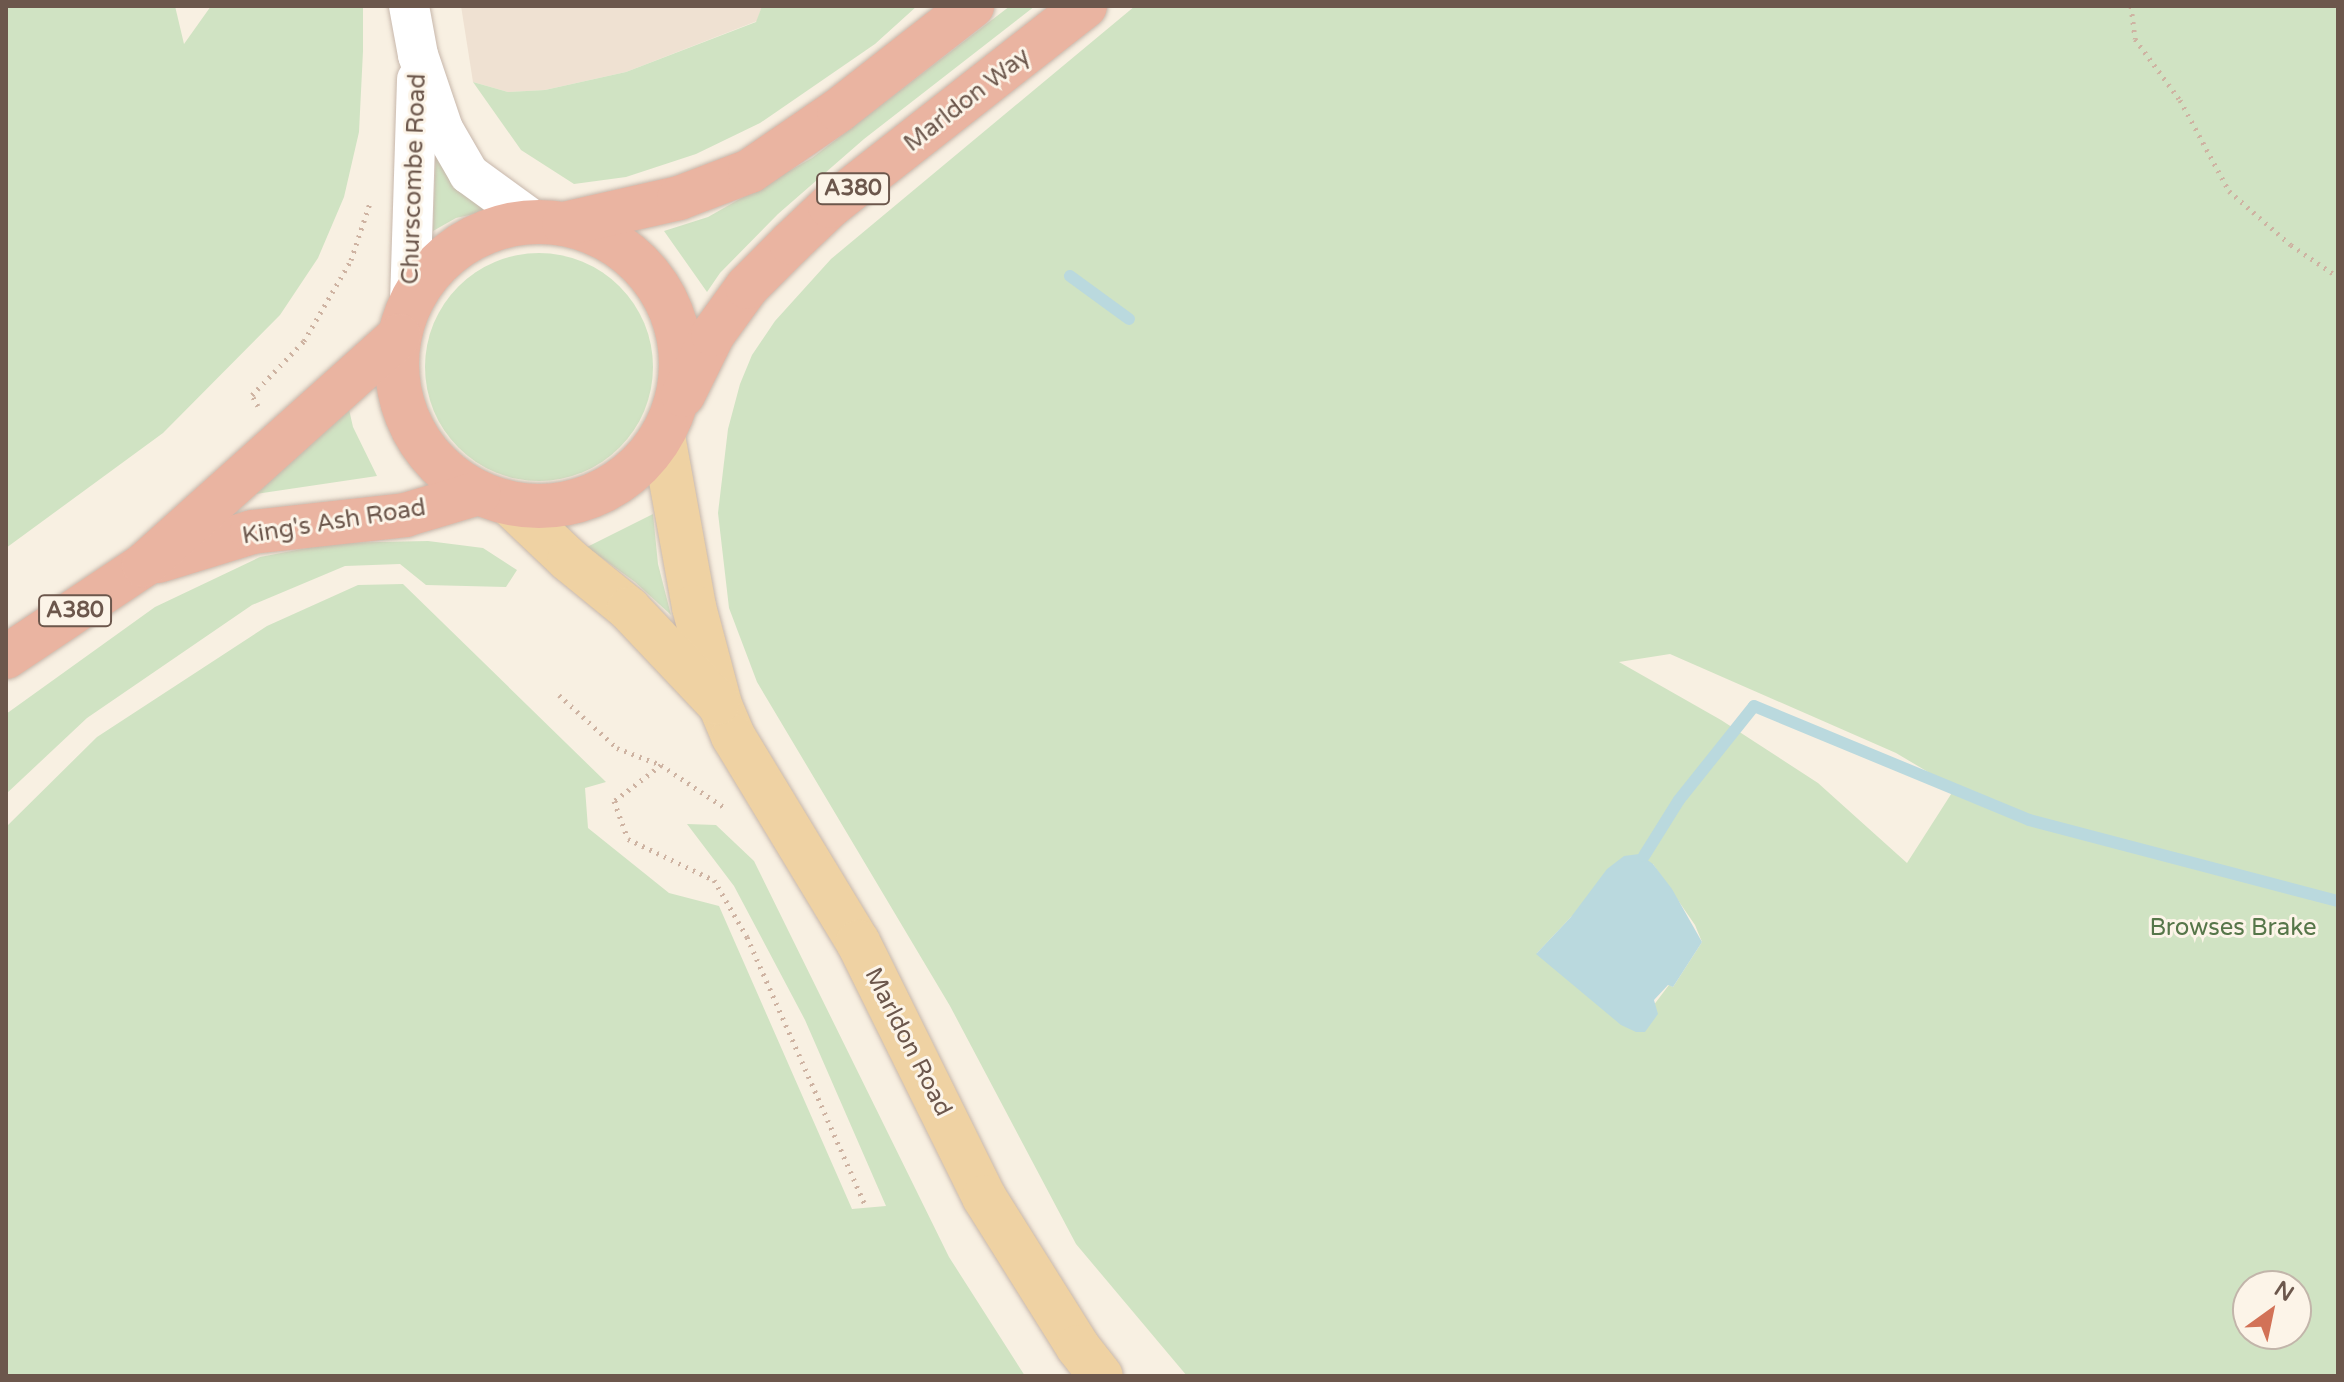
<!DOCTYPE html>
<html>
<head>
<meta charset="utf-8">
<style>
  body { margin:0 }
  #map { position:relative; width:2344px; height:1382px; overflow:hidden; background:#f8f0e2; font-family:"Varela Round",sans-serif }
  div>[style] { position:absolute }
  [style*='--x'] { left:calc(var(--x)*1px); top:calc(var(--y)*1px); width:calc(var(--w)*1px); rotate:calc(var(--a)*1deg) }
  .residential>* { inset:0; background:#efe1d2 }
  .green>* { inset:0; background:#d0e3c3 }
  .round { border-radius:50% }
  .water>* { inset:0; background:#bad9de }
  .stream>* { height:12px; margin:-6px; padding:0 6px; transform-origin:6px; border-radius:6px; background:#bad9de }
  .path>* { height:5px; margin-top:-2.5px; transform-origin:0; background:repeating-linear-gradient(90deg,#ceb3a2 0 2px,transparent 0 8px) }
  .roads { filter:drop-shadow(0 0 2px #c7b7ab) drop-shadow(0 0 2px #c7b7ab) }
  .minor>* { height:40px; margin:-20px; padding:0 20px; transform-origin:20px; border-radius:20px; background:#fff }
  .major>* { height:44px; margin:-22px; padding:0 22px; transform-origin:22px; border-radius:22px; background:#efd2a3 }
  .highway>* { height:44px; margin:-22px; padding:0 22px; transform-origin:22px; border-radius:22px; background:#eab4a1 }
  .highway>.ring { margin:-22px; padding:0; box-sizing:content-box; background:none; border:44px solid #eab4a1; border-radius:50% }
  span { translate:-50% -50%; white-space:nowrap; text-align:center; line-height:1.15; -webkit-text-stroke:6px #fcf4e8; paint-order:stroke }
  .shield-label span { padding:2px 6px; background:#fcf4e8; border:2px solid; border-radius:6px; -webkit-text-stroke-width:0 }
  .shield-label { font-size:22px; color:#6c574c; font-weight:700 }
  .street-label { font-size:24px; color:#6c574c }
  .park-label { font-size:24px; color:#567649 }
  .frame { position:absolute; inset:0; border:8px solid #6c574c; pointer-events:none }
  .north { position:absolute; left:2232px; top:1270px; width:80px; height:80px; box-sizing:border-box; background:#fcf4e8; border:2px solid #c2b5aa; border-radius:50%; rotate:33deg; font-size:22px; font-weight:700; line-height:32px; text-align:center; color:#6c574c }
  .north::after { content:''; display:block; margin:auto; width:28px; height:36px; background:#d27257; clip-path:polygon(50% 0,100% 100%,50% 72%,0 100%) }
</style>
</head>
<body>
<div id="map">
  <div class="residential">
    <i style="clip-path:polygon(461px 6px,762px 6px,757px 21px,626px 72px,545px 90px,508px 92px,473px 82px)"></i>
  </div>
  <div class="green">
    <i style="clip-path:polygon(6px 6px,175px 6px,184px 44px,211px 6px,363px 6px,363px 51px,359px 132px,344px 197px,318px 258px,280px 315px,163px 433px,6px 548px)"></i>
    <i style="clip-path:polygon(762px 6px,917px 6px,875px 44px,760px 123px,696px 154px,626px 177px,574px 184px,521px 150px,473px 82px,508px 92px,545px 90px,626px 72px,756px 22px)"></i>
    <i style="clip-path:polygon(1010px 6px,1035px 6px,864px 139px,778px 214px,720px 273px,707px 292px,664px 231px,708px 217px,812px 158px)"></i>
    <i style="clip-path:polygon(evenodd,1135px 6px,2338px 6px,2338px 1376px,1187px 1376px,1076px 1244px,950px 1006px,757px 682px,729px 608px,718px 513px,728px 429px,740px 384px,752px 355px,775px 321px,831px 259px,1135px 6px,1670px 654px,1896px 753px,1955px 788px,1907px 863px,1818px 783px,1721px 720px,1619px 662px,1670px 654px,1135px 6px,1653px 864px,1695px 925px,1702px 942px,1673px 987px,1669px 985px,1653px 1006px,1537px 953px,1571px 917px,1653px 864px,1135px 6px,2248px 1286px,2296px 1286px,2296px 1334px,2248px 1334px,2248px 1286px)"></i>
    <i style="clip-path:polygon(436px 149px,487px 211px,456px 218px,433px 231px)"></i>
    <i class="round" style="left:425px;top:253px;width:228px;height:228px"></i>
    <i style="clip-path:polygon(348px 405px,353px 427px,377px 476px,249px 495px)"></i>
    <i style="clip-path:polygon(653px 514px,658px 564px,671px 615px,635px 582px,587px 547px)"></i>
    <i style="clip-path:polygon(428px 541px,483px 548px,517px 570px,506px 587px,426px 585px,400px 564px,345px 566px,252px 605px,87px 718px,6px 794px,6px 714px,155px 607px,260px 557px,333px 543px)"></i>
    <i style="clip-path:polygon(403px 584px,606px 782px,585px 788px,588px 828px,669px 893px,719px 906px,852px 1209px,886px 1206px,805px 1020px,734px 886px,687px 824px,716px 825px,754px 861px,949px 1257px,1025px 1376px,6px 1376px,6px 827px,97px 737px,267px 626px,358px 585px)"></i>
  </div>
  <div class="water">
    <i style="clip-path:polygon(1639px 854px,1653px 864px,1672px 889px,1702px 942px,1673px 987px,1668px 985px,1654px 1000px,1658px 1014px,1645px 1032px,1636px 1032px,1621px 1025px,1536px 954px,1571px 917px,1607px 869px,1624px 856px)"></i>
  </div>
  <div class="stream">
    <i style="--x:1070;--y:276;--w:73;--a:36.1"></i>
    <i style="--x:1644;--y:856;--w:66;--a:-58"></i>
    <i style="--x:1679;--y:800;--w:120;--a:-51.4"></i>
    <i style="--x:1754;--y:706;--w:298;--a:22.5"></i>
    <i style="--x:2029;--y:820;--w:319;--a:14.7"></i>
  </div>
  <div class="path">
    <i style="--x:2131;--y:6;--w:33;--a:83"></i>
    <i style="--x:2135;--y:39;--w:76;--a:53.6"></i>
    <i style="--x:2180;--y:100;--w:103;--a:61.7"></i>
    <i style="--x:2229;--y:191;--w:82;--a:41.1"></i>
    <i style="--x:2291;--y:245;--w:57;--a:34.2"></i>
    <i style="--x:258;--y:406;--w:13;--a:-119"></i>
    <i style="--x:252;--y:395;--w:75;--a:-46.1"></i>
    <i style="--x:304;--y:341;--w:94;--a:-59.9"></i>
    <i style="--x:351;--y:260;--w:60;--a:-71.6"></i>
    <i style="--x:559;--y:695;--w:79;--a:42.4"></i>
    <i style="--x:617;--y:748;--w:47;--a:21.1"></i>
    <i style="--x:661;--y:765;--w:77;--a:33.9"></i>
    <i style="--x:661;--y:765;--w:59;--a:142.5"></i>
    <i style="--x:614;--y:801;--w:40;--a:69.8"></i>
    <i style="--x:628;--y:839;--w:95;--a:25.5"></i>
    <i style="--x:714;--y:880;--w:66;--a:59.9"></i>
    <i style="--x:747;--y:937;--w:295;--a:66.2"></i>
  </div>
  <div class="roads">
    <div class="minor">
      <i style="--x:409;--y:6;--w:50;--a:79.6"></i>
      <i style="--x:418;--y:55;--w:78;--a:71.3"></i>
      <i style="--x:443;--y:129;--w:52;--a:60"></i>
      <i style="--x:469;--y:174;--w:82;--a:36"></i>
      <i style="--x:410;--y:303;--w:224;--a:-88.2"></i>
    </div>
    <div class="major">
      <i style="--x:663;--y:436;--w:174;--a:79.7"></i>
      <i style="--x:694;--y:607;--w:101;--a:75.1"></i>
      <i style="--x:720;--y:705;--w:34;--a:67"></i>
      <i style="--x:733;--y:736;--w:241;--a:58.8"></i>
      <i style="--x:858;--y:942;--w:284;--a:63.7"></i>
      <i style="--x:984;--y:1197;--w:177;--a:57.9"></i>
      <i style="--x:1078;--y:1347;--w:37;--a:52"></i>
      <i style="--x:511;--y:505;--w:80;--a:43.5"></i>
      <i style="--x:569;--y:560;--w:77;--a:39.2"></i>
      <i style="--x:629;--y:609;--w:129;--a:46.6"></i>
    </div>
    <div class="highway">
      <i class="ring" style="left:397px;top:222px;width:240px;height:240px"></i>
      <i style="--x:564;--y:224;--w:118;--a:-12.7"></i>
      <i style="--x:679;--y:198;--w:76;--a:-20.8"></i>
      <i style="--x:750;--y:171;--w:108;--a:-34.4"></i>
      <i style="--x:839;--y:110;--w:169;--a:-38"></i>
      <i style="--x:683;--y:395;--w:68;--a:-63.8"></i>
      <i style="--x:713;--y:334;--w:58;--a:-54.1"></i>
      <i style="--x:747;--y:287;--w:62;--a:-45"></i>
      <i style="--x:791;--y:243;--w:54;--a:-43.5"></i>
      <i style="--x:830;--y:206;--w:324;--a:-38.1"></i>
      <i style="--x:158;--y:561;--w:98;--a:-17.1"></i>
      <i style="--x:252;--y:532;--w:154;--a:-6.3"></i>
      <i style="--x:405;--y:515;--w:77;--a:-16.6"></i>
      <i style="--x:6;--y:657;--w:166;--a:-33.7"></i>
      <i style="--x:144;--y:565;--w:343;--a:-41.9"></i>
    </div>
  </div>
  <div class="shield-label">
    <span style="left:853px;top:189px">A380</span>
    <span style="left:75px;top:611px">A380</span>
  </div>
  <div class="street-label">
    <span style="left:967px;top:100px;rotate:-38deg">Marldon Way</span>
    <span style="left:414px;top:179px;rotate:-88deg">Churscombe Road</span>
    <span style="left:334px;top:522px;rotate:-9deg">King's Ash Road</span>
    <span style="left:908px;top:1042px;rotate:63deg">Marldon Road</span>
  </div>
  <div class="park-label">
    <span style="left:2233px;top:928px">Browses Brake</span>
  </div>
  <div class="frame"></div>
  <div class="north">N</div>
</div>
</body>
</html>
